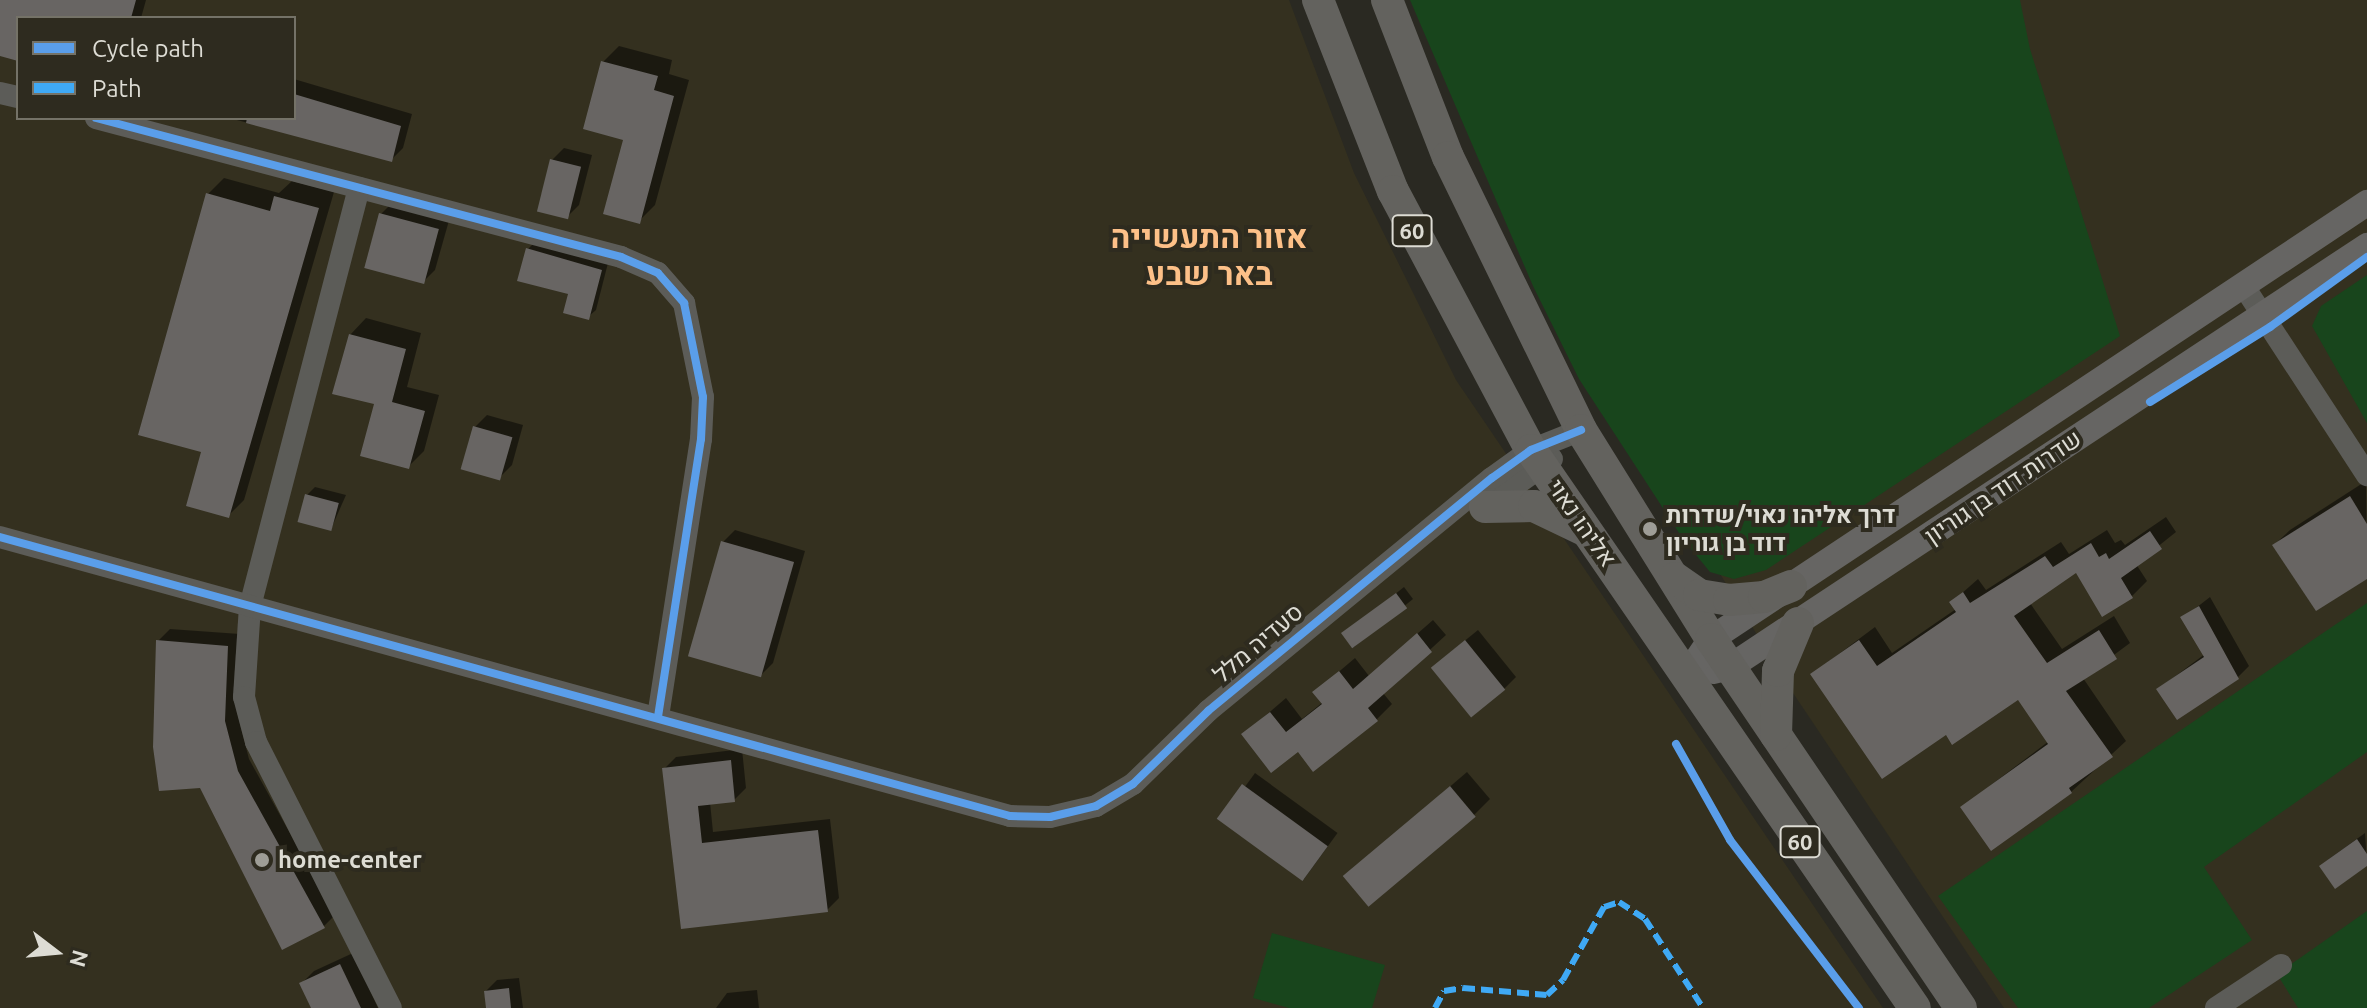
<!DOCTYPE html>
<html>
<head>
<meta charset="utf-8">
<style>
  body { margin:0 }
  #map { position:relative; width:2367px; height:1008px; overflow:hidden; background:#2a2922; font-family:Ubuntu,Heebo,sans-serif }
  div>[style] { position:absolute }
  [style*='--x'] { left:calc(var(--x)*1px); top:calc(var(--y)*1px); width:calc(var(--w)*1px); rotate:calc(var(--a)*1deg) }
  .built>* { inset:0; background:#34301f }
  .green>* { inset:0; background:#18451c }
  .shadow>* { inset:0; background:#0007; transform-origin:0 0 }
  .building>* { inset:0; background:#686563; transform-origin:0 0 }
  .minor>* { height:22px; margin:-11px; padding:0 11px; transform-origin:11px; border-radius:11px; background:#5c5c58 }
  .major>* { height:26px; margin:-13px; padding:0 13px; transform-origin:13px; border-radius:13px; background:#666563 }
  .highway>* { height:32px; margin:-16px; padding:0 16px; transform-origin:16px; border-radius:16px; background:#63625e }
  .quiet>* { height:6px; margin-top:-3px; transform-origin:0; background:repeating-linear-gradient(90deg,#3fa9f5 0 12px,transparent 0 18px) }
  .cycleway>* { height:8px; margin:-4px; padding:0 4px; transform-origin:4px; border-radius:4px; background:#5a9eea }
  .dots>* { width:22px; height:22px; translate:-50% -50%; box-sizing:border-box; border:4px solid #2e2b1f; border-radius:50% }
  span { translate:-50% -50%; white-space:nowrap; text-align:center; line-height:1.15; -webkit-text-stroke:8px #2e2b1f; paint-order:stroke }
  .shield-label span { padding:2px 6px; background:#2e2b1f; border:2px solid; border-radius:6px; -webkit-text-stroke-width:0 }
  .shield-label { font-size:22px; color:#dddcd4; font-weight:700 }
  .street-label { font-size:24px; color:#dddcd4 }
  .poi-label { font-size:24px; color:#dddcd4; font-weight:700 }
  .left { translate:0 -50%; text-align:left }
  .district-label { font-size:32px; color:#fdc088; font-weight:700 }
  .legend { position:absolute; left:16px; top:16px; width:280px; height:104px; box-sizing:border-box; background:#2e2b1f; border:2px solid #747267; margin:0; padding:10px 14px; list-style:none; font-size:24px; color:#dddcd4 }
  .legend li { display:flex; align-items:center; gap:16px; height:40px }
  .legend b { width:40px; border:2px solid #747267 }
  .north { position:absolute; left:16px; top:912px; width:80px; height:80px; -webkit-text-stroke:6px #2e2b1f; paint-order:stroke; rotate:106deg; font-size:22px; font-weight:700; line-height:32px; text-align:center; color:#dddcd4 }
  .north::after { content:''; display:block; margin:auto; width:28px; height:36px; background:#dddcd4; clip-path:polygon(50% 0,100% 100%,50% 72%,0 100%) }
</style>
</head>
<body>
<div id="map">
  <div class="built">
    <i style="clip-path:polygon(evenodd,0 0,1289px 0,1354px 173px,1456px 380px,1883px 1008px,0 1008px,0 0,18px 18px,294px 18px,294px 118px,18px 118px,18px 18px)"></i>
    <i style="clip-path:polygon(1417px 0,2367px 0,2367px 1008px,2004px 1008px,1785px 681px,1553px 298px)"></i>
  </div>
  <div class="green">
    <i style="clip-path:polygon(1410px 0,2020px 0,2030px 49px,2120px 336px,1766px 570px,1734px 579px,1710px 572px,1683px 539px,1579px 379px,1533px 286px)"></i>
    <i style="clip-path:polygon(2367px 275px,2367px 423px,2312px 326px,2321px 306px)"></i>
    <i style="clip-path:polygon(2367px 603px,2367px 752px,2204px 867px,2252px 940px,2149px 1008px,2018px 1008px,1938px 896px)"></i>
    <i style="clip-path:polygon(2367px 911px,2367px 1008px,2298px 1008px,2277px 974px)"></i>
    <i style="clip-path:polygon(1272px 933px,1385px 965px,1372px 1008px,1289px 1008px,1253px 998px)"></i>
  </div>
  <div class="shadow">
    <i style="clip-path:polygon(0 0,146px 0,141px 18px,18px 18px,18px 58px,0 54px)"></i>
    <i style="clip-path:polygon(619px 46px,672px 60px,669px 74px,689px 80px,655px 205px,639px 221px,625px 138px,603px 62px)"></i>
    <i style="clip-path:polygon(294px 79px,412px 114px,403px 148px,391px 160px,229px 118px,294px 118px)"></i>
    <i style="clip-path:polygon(564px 148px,592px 155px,579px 205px,567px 217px,552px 160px)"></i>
    <i style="clip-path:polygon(224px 178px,279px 193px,292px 181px,334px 192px,244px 500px,228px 516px,203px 451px,208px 194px)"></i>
    <i style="clip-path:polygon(393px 202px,450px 217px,435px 270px,423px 282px,381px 214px)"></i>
    <i style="clip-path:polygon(535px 242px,608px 263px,596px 310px,588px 317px,528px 249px)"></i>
    <i style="clip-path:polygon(366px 318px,421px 333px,407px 387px,439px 395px,424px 451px,408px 467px,376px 403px,350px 335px)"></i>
    <i style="clip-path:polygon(487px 415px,523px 425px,512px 465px,500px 477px,475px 427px)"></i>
    <i style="clip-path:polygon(2366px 481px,2367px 576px,2274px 545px,2290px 530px)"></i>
    <i style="clip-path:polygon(315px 487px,346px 495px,331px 529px,307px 495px)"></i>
    <i style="clip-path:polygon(2166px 517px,2176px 532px,2136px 564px,2147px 581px,2132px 596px,2076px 571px,2030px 603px,2062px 649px,2114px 616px,2130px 643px,2083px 678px,2126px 741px,2071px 792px,1962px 807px,2049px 741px,2018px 697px,1946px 733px,1812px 674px,1875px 627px,1892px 653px,1956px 609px,1952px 602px,1978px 579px,1986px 590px,2061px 542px,2069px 554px,2107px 530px,2115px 543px,2121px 540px,2125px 545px)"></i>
    <i style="clip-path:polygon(735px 530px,805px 551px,773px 663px,761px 675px,723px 542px)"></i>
    <i style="clip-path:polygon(1404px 587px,1413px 599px,1354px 647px,1353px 628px)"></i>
    <i style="clip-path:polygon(2210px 597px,2249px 666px,2238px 677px,2158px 689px,2205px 654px,2183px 618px)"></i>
    <i style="clip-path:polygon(1433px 620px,1446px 635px,1383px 693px,1392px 704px,1377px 719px,1298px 749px,1244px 734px,1286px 698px,1302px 719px,1323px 702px,1315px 692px,1355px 658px,1369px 676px)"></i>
    <i style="clip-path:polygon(170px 629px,240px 634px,236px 708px,249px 759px,335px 915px,323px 927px,158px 641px)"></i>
    <i style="clip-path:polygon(1478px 630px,1516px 677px,1504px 689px,1446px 656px)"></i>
    <i style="clip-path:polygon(742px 749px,746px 788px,734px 800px,710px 802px,713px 832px,830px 819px,839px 898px,827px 910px,682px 927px,664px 769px,676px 757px)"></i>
    <i style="clip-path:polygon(1467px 772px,1490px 799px,1474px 815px,1363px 861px)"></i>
    <i style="left:1255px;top:773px;width:102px;height:57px;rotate:36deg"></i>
    <i style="clip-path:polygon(2365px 833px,2367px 864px,2329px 859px)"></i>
    <i style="clip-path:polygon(353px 953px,378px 1008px,313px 1008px,302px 983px,314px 971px)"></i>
    <i style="clip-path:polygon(519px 978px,523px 1008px,488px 1008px,486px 991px,497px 980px)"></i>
    <i style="clip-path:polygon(757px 990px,759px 1008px,716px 1008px,727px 993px)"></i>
  </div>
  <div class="building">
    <i style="clip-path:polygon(0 0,136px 0,131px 18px,18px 18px,18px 61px,0 56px)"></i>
    <i style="clip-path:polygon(601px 61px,658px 76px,654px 90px,674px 96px,640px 224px,603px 214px,623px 140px,583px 129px)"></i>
    <i style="clip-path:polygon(294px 94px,401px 126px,392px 162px,246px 123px,247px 118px,294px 118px)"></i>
    <i style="left:550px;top:159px;width:32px;height:54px;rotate:14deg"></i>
    <i style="clip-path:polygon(206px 193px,270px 211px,274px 196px,319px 208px,229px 518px,186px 506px,201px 452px,138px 435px)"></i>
    <i style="left:379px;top:213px;width:62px;height:57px;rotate:15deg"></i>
    <i style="clip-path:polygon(526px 248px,602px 270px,589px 320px,563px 313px,568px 294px,517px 281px)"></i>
    <i style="clip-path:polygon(349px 334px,406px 349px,392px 402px,425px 411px,409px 469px,360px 456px,374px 404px,332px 394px)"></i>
    <i style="left:473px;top:426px;width:41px;height:45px;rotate:16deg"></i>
    <i style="left:305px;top:494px;width:35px;height:29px;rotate:15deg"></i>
    <i style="clip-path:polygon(2350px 496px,2367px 524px,2367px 579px,2316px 611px,2272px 545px)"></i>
    <i style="clip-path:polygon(2150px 531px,2162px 549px,2121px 578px,2133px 598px,2102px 617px,2076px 573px,2014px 616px,2047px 663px,2099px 630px,2117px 659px,2066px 691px,2113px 757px,2069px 788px,2072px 793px,1991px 851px,1960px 807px,2048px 744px,2018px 700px,1952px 745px,1946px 735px,1882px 779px,1810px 674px,1859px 640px,1877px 666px,1956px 612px,1949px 602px,1963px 592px,1970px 603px,2045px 556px,2053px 567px,2091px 543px,2099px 557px,2106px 553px,2109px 559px)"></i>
    <i style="left:721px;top:541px;width:76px;height:120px;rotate:16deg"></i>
    <i style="left:1396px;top:593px;width:19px;height:68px;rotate:54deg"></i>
    <i style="clip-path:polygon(2199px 606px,2239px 679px,2177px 720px,2156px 689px,2204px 657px,2180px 617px)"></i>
    <i style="clip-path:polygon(1417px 633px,1432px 652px,1368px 708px,1378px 721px,1313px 772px,1298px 752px,1271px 773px,1241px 734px,1270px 712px,1286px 732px,1322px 704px,1312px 692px,1339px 671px,1353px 689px)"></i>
    <i style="clip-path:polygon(156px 640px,228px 646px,225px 721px,238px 771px,325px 928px,282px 950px,200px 788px,159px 791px,153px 747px)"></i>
    <i style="left:1465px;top:640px;width:64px;height:44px;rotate:51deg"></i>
    <i style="clip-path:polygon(731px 760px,735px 802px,698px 806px,702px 843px,818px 830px,828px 912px,681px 929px,662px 768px)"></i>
    <i style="left:1242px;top:784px;width:106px;height:43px;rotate:36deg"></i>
    <i style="left:1450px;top:786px;width:40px;height:140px;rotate:50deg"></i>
    <i style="clip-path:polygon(2357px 839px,2367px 854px,2367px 866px,2335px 889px,2319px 866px)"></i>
    <i style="clip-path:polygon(340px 964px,361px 1008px,311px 1008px,299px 983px)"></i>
    <i style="clip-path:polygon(509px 988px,511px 1008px,486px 1008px,484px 991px)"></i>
  </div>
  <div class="minor">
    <i style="--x:0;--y:93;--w:18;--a:13"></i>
    <i style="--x:96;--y:118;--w:543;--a:14.83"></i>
    <i style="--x:621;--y:257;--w:40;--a:23.4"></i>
    <i style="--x:658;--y:273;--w:40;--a:49"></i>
    <i style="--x:684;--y:303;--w:96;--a:78.6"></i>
    <i style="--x:703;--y:397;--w:42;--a:92.7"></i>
    <i style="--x:701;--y:439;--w:282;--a:98.8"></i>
    <i style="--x:359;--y:188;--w:432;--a:104.6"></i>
    <i style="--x:250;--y:606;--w:91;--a:93.8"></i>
    <i style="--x:244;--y:697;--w:47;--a:75.1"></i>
    <i style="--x:256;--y:742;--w:298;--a:63.1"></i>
    <i style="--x:2243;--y:285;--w:227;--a:56.9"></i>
    <i style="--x:1486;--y:506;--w:81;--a:-35.5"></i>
    <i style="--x:0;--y:537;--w:1048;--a:15.44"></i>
    <i style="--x:1010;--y:816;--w:40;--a:1.4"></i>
    <i style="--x:1050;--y:817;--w:47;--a:-13.4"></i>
    <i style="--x:1096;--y:806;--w:43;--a:-30.7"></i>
    <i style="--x:1133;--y:784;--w:105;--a:-44.2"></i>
    <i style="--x:1208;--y:711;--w:367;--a:-39.4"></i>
    <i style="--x:1492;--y:478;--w:48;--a:-35.7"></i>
    <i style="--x:1531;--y:450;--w:54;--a:-21.8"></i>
    <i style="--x:2216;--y:1008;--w:78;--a:-33.5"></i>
  </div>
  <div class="major">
    <i style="--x:1713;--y:671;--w:17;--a:-13"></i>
    <i style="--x:1730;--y:667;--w:764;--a:-33.46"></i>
    <i style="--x:1686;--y:676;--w:45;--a:-56"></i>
    <i style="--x:1711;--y:639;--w:788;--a:-33.61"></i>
  </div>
  <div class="highway">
    <i style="--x:1318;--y:0;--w:205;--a:68.6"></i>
    <i style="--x:1393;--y:191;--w:293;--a:62"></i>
    <i style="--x:1531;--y:450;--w:677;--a:55.47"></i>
    <i style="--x:1387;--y:0;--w:168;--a:68.8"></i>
    <i style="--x:1448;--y:157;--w:304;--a:64"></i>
    <i style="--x:1581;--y:430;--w:246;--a:58.1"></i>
    <i style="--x:1711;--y:639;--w:446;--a:55.9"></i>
    <i style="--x:1485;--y:507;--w:49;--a:-1.2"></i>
    <i style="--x:1534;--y:506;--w:55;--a:25.6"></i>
    <i style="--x:1675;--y:578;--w:29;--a:35"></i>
    <i style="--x:1699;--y:595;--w:30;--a:9"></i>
    <i style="--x:1729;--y:600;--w:35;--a:-5"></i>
    <i style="--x:1764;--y:597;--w:29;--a:-22"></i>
    <i style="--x:1776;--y:735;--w:64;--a:-88.2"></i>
    <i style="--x:1778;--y:671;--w:52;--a:-67.4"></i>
  </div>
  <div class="quiet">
    <i style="--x:1435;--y:1008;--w:19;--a:-62"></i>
    <i style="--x:1444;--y:991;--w:19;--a:-9"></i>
    <i style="--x:1463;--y:988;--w:84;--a:4.8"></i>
    <i style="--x:1547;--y:995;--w:22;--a:-43"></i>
    <i style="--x:1563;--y:980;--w:84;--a:-60.7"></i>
    <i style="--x:1604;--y:907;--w:16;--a:-18"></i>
    <i style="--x:1619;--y:902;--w:31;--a:33"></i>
    <i style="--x:1645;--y:919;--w:106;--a:56.9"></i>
  </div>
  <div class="cycleway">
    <i style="--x:96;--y:118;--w:543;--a:14.83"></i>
    <i style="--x:621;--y:257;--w:40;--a:23.4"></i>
    <i style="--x:658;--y:273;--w:40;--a:49"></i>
    <i style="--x:684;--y:303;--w:96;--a:78.6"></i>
    <i style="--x:703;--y:397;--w:42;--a:92.7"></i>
    <i style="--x:701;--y:439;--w:282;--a:98.8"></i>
    <i style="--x:2150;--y:402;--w:142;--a:-32"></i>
    <i style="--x:2270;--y:327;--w:120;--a:-35.8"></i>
    <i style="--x:0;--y:537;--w:1048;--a:15.44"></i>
    <i style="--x:1010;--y:816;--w:40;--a:1.4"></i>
    <i style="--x:1050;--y:817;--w:47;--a:-13.4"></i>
    <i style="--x:1096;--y:806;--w:43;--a:-30.7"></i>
    <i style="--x:1133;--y:784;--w:105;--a:-44.2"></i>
    <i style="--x:1208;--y:711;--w:367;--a:-39.4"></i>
    <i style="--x:1492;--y:478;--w:48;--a:-35.7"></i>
    <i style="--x:1531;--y:450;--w:54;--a:-21.8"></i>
    <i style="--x:1676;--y:744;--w:110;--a:60.6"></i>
    <i style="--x:1730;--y:840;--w:212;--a:52.5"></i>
  </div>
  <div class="dots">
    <i style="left:1650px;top:529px;background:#9e9d96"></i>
    <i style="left:262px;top:860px;background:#9e9d96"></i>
  </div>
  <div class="shield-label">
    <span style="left:1412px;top:231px">60</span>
    <span style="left:1800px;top:842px">60</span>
  </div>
  <div class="street-label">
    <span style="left:2003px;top:487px;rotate:-34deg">שדרות דוד בן גוריון</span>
    <span style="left:1582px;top:523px;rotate:55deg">אליהו נאוי</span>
    <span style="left:1258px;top:643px;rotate:-40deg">סעדיה מלל</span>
  </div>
  <div class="poi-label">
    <span class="left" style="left:1666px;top:529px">דרך אליהו נאוי/שדרות<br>דוד בן גוריון</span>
    <span class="left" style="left:278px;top:860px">home-center</span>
  </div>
  <div class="district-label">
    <span style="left:1209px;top:255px">אזור התעשייה<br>באר שבע</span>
  </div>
  <ul class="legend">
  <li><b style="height:10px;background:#5a9eea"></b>Cycle path</li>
  <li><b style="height:10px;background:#3fa9f5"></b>Path</li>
  </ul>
  <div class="north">N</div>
</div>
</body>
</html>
